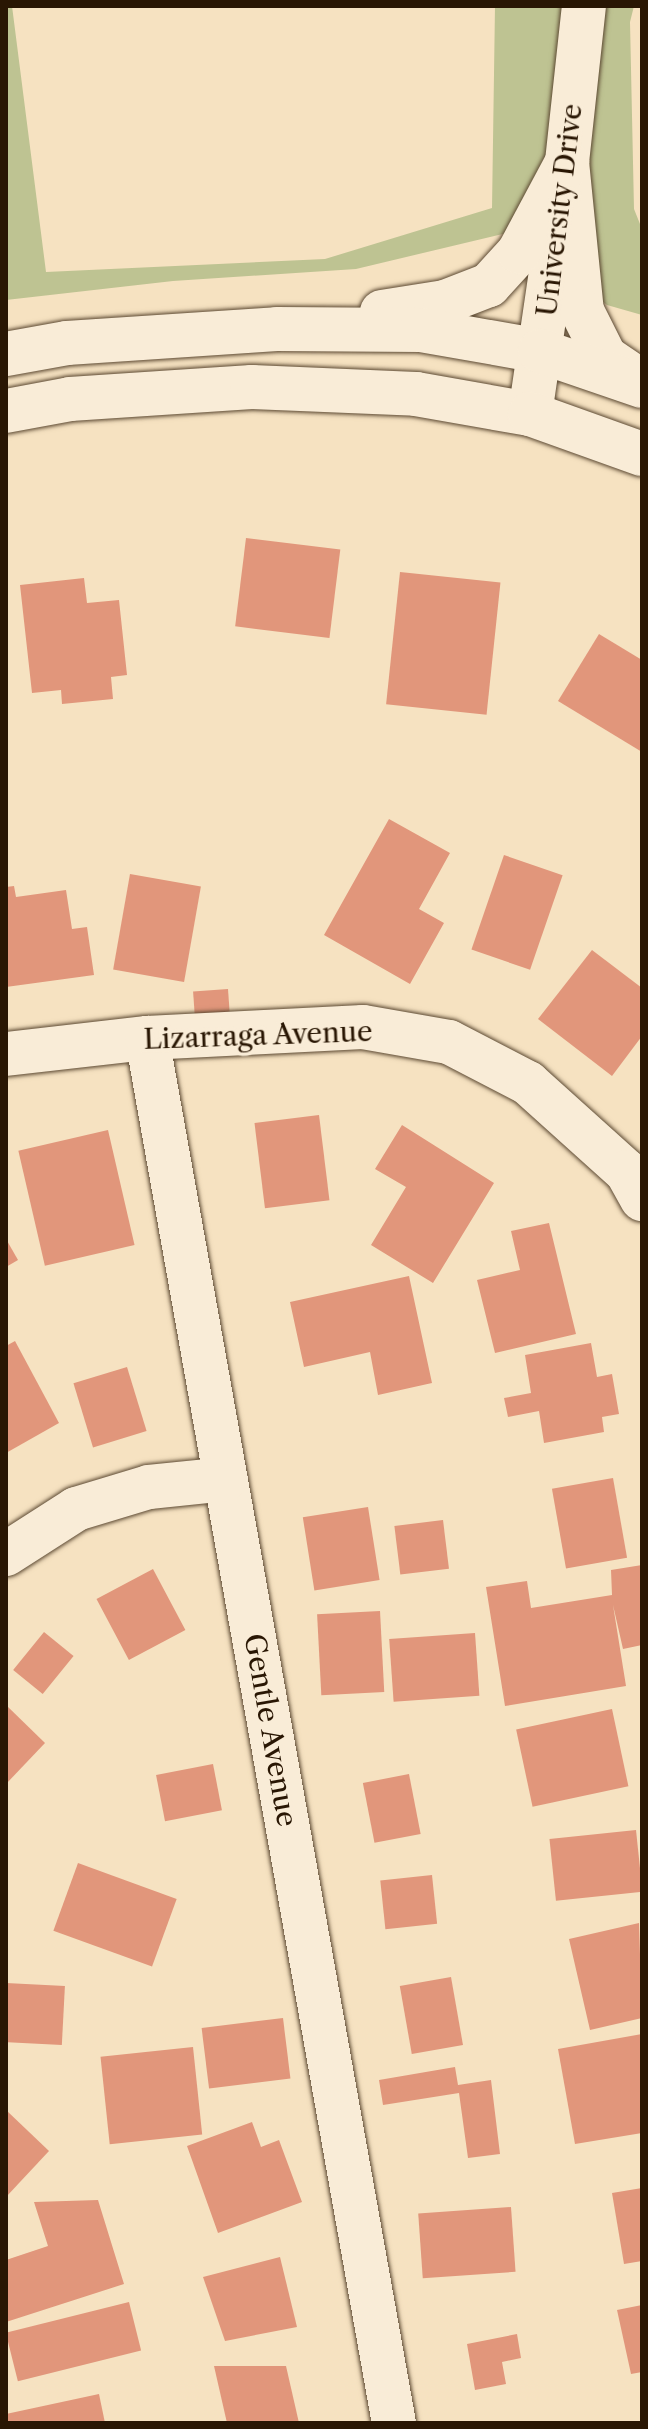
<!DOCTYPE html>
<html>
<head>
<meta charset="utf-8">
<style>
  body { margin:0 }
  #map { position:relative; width:648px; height:2429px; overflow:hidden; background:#f6e2c1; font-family:"Libre Caslon Text",serif }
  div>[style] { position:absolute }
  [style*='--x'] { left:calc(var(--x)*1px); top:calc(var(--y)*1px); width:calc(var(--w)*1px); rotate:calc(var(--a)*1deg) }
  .green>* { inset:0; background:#bec392 }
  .building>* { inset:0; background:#e1967b; transform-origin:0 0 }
  .roads { filter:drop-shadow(0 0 2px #5c4932) drop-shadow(0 0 2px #5c4932) }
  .minor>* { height:44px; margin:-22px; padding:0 22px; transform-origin:22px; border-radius:22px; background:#f9ecd7 }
  .tertiary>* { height:44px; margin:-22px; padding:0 22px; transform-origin:22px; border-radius:22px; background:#f9ecd7 }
  .secondary>* { height:44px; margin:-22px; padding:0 22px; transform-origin:22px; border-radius:22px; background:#f9ecd7 }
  span { translate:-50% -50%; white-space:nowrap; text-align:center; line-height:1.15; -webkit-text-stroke:7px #f9ecd7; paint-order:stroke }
  .street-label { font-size:28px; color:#291603 }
  .frame { position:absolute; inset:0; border:8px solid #291603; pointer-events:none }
</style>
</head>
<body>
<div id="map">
  <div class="green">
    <i style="clip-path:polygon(6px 6px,12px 6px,46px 272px,325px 259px,492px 208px,495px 6px,634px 6px,630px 22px,634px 209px,642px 229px,642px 315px,607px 305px,515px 231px,356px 269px,173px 281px,6px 300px)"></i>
  </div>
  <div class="building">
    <i style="left:246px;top:538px;width:95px;height:89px;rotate:7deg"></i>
    <i style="left:400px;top:572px;width:101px;height:133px;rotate:6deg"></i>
    <i style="clip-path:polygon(84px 578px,87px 603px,119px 600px,127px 675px,111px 677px,113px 699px,62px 704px,61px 690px,32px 693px,20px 585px)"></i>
    <i style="clip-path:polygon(599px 634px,642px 660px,642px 752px,558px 701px)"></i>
    <i style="clip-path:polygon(389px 819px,450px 853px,419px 909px,444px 923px,410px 984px,324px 935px)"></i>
    <i style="left:504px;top:855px;width:62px;height:100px;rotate:19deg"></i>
    <i style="left:130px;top:874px;width:72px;height:97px;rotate:10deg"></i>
    <i style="clip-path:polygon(14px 886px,16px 897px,66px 890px,72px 929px,87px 927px,94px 975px,6px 987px,6px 887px)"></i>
    <i style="clip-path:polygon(592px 950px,642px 988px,642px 1036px,612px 1076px,538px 1019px)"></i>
    <i style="left:228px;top:989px;width:28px;height:35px;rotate:86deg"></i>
    <i style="left:319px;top:1115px;width:86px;height:65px;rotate:83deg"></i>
    <i style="clip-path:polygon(402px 1125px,494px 1183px,433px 1283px,371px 1245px,406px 1187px,375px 1169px)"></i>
    <i style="left:108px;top:1130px;width:118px;height:92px;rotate:77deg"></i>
    <i style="clip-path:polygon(549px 1223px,576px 1334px,495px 1353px,477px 1280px,520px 1270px,511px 1231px)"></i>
    <i style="clip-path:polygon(6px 1239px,18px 1260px,6px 1267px)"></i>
    <i style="clip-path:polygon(409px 1276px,432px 1383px,378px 1395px,370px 1352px,304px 1367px,290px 1302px)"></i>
    <i style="clip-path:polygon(15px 1341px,59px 1423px,6px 1453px,6px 1346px)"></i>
    <i style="clip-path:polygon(591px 1343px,597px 1377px,612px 1374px,619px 1414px,602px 1417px,604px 1432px,544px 1443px,539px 1411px,508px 1417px,504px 1398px,531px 1393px,525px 1355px)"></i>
    <i style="left:127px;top:1367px;width:67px;height:56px;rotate:73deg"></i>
    <i style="left:613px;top:1478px;width:81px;height:62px;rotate:80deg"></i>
    <i style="left:368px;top:1507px;width:74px;height:66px;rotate:81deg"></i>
    <i style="left:443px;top:1520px;width:49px;height:49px;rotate:83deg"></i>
    <i style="clip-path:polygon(642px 1565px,642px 1645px,623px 1649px,613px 1605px,626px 1686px,505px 1706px,486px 1587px,527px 1581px,531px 1608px,612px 1595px,611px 1570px)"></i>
    <i style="left:153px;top:1569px;width:69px;height:64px;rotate:62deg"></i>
    <i style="left:380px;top:1611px;width:81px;height:63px;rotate:87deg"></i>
    <i style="left:44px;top:1632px;width:38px;height:49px;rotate:39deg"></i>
    <i style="left:475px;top:1633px;width:63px;height:86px;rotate:86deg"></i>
    <i style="clip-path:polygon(6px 1705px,45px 1743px,6px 1784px)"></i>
    <i style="left:612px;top:1709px;width:79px;height:98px;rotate:78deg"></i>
    <i style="left:213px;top:1764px;width:47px;height:58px;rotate:79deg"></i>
    <i style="left:409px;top:1774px;width:61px;height:47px;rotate:79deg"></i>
    <i style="left:636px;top:1830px;width:62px;height:87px;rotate:84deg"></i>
    <i style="left:78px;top:1863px;width:105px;height:72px;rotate:20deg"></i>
    <i style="left:432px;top:1875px;width:49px;height:52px;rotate:84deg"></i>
    <i style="clip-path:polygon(639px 1923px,642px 2018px,590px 2030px,569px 1939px)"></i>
    <i style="left:451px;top:1977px;width:69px;height:52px;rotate:80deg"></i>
    <i style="left:6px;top:1983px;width:59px;height:59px;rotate:3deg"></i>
    <i style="left:283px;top:2018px;width:61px;height:82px;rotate:83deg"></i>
    <i style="clip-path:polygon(642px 2034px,642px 2133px,575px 2144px,558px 2049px)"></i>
    <i style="left:193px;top:2047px;width:88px;height:93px;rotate:84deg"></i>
    <i style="clip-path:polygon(455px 2067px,458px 2085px,491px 2080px,500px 2154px,468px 2158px,459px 2093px,383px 2105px,379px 2080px)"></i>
    <i style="clip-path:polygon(6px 2110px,49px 2151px,6px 2197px)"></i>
    <i style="clip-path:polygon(252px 2122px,261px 2147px,279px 2140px,302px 2202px,218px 2233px,187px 2146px)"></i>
    <i style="clip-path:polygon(642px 2188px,642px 2261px,624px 2264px,612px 2193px)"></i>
    <i style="clip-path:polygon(98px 2200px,124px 2284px,6px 2322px,6px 2260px,48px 2246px,34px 2202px)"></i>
    <i style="left:511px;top:2207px;width:65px;height:93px;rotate:86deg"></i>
    <i style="clip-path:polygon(280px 2257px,297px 2327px,225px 2341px,203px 2277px)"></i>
    <i style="left:129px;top:2302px;width:50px;height:127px;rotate:76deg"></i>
    <i style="clip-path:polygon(642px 2305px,642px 2372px,631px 2374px,617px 2310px)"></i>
    <i style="clip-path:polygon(517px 2334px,521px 2358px,502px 2362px,506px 2384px,475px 2390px,467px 2344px)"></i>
    <i style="clip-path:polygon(214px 2366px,286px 2366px,299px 2423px,227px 2423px)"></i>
    <i style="clip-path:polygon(99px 2394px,105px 2423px,6px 2423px,6px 2414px)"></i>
  </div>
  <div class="roads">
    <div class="minor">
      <i style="--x:147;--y:1038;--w:1407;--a:79.89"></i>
      <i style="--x:6;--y:1054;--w:142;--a:-6.5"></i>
      <i style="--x:147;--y:1038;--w:216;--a:-2.9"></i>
      <i style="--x:363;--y:1027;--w:87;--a:9.9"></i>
      <i style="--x:449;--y:1042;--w:89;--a:27.4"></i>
      <i style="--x:528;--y:1083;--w:133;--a:42"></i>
      <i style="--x:627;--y:1172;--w:31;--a:61"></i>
      <i style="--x:6;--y:1554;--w:83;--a:-32.7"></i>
      <i style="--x:76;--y:1509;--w:76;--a:-16.8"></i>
      <i style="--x:149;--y:1487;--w:77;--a:-5.9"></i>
    </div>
    <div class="tertiary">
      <i style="--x:530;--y:414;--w:255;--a:-81.6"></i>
      <i style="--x:567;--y:162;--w:157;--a:-83.8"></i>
    </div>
    <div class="secondary">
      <i style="--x:567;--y:162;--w:150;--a:84.3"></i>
      <i style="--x:582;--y:311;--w:51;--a:63.4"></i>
      <i style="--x:605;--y:357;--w:36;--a:34"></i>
      <i style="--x:382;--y:312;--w:64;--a:-9"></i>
      <i style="--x:445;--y:302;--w:47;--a:-21.1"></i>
      <i style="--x:489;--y:285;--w:45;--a:-47.7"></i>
      <i style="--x:519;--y:252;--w:102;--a:-61.9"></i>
      <i style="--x:6;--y:354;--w:62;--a:-10.2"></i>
      <i style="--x:67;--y:343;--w:210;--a:-3.8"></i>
      <i style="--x:277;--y:329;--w:144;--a:0.4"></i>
      <i style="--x:421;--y:330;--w:121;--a:10"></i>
      <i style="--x:540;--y:351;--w:108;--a:18.9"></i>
      <i style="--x:6;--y:411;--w:65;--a:-10.6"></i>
      <i style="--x:70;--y:399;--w:182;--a:-3.8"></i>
      <i style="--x:252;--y:387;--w:164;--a:2.4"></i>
      <i style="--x:416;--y:394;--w:116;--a:10"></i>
      <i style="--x:530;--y:414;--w:119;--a:19.7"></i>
    </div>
  </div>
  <div class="street-label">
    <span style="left:559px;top:210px;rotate:-83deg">University Drive</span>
    <span style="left:258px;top:1035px;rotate:-2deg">Lizarraga Avenue</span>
    <span style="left:271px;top:1730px;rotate:80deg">Gentle Avenue</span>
  </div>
  <div class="frame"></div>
</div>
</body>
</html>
